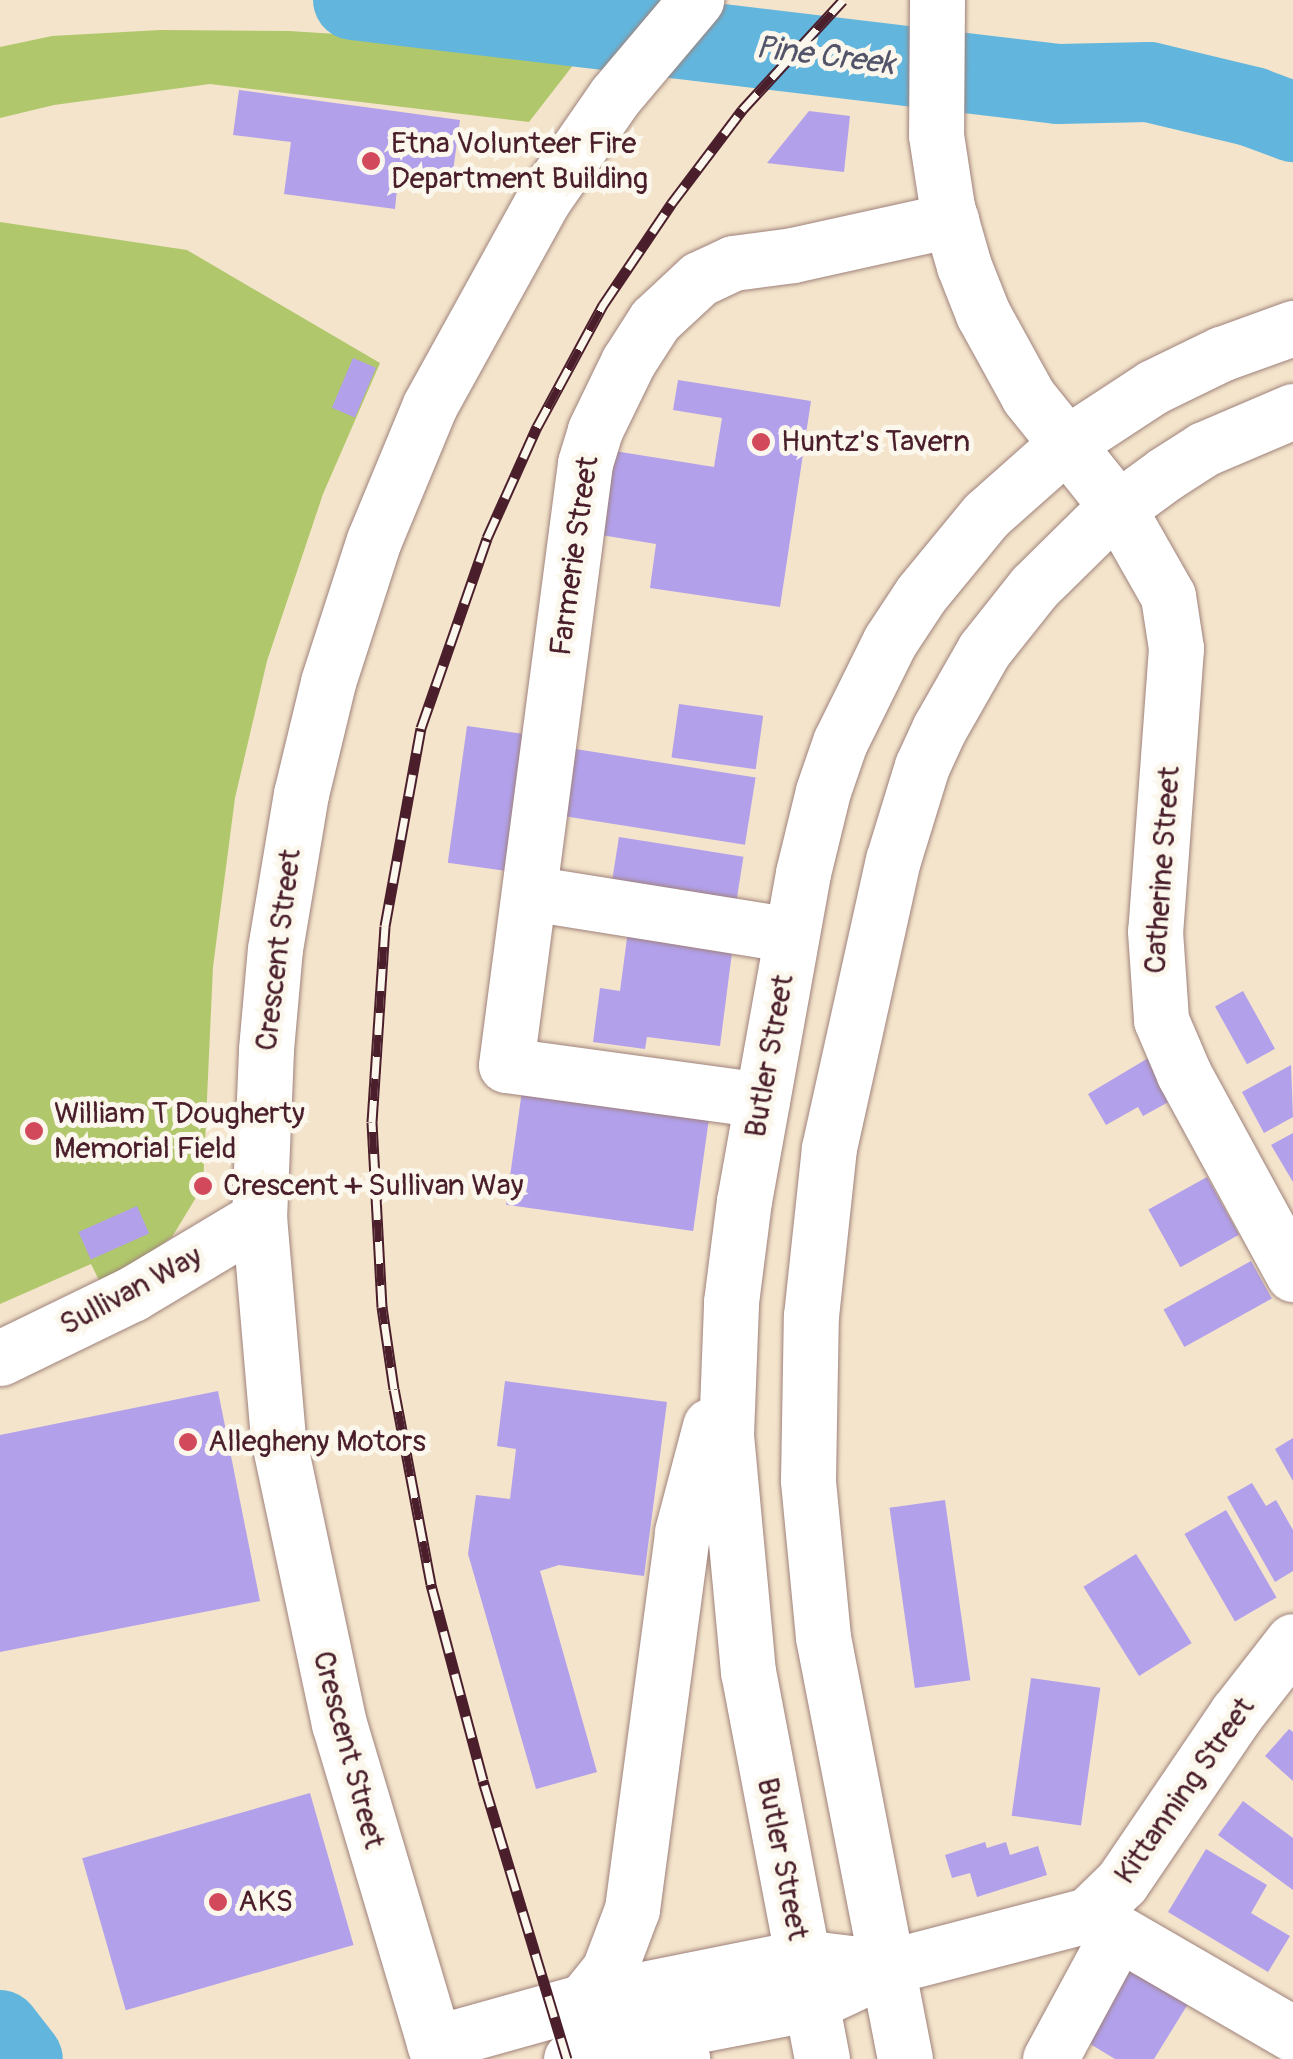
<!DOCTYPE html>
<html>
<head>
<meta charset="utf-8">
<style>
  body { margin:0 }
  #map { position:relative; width:1293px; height:2059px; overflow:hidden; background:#f4e4cb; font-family:Pangolin,sans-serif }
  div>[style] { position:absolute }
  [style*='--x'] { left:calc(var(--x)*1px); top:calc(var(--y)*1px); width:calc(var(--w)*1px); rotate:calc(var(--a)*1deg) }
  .green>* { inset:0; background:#b0c76c }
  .river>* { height:80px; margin:-40px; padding:0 40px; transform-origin:40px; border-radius:40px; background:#62b6de }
  .building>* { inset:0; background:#b2a0eb; transform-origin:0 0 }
  .roads { filter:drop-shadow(0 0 2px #9f827b) drop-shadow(0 0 2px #9f827b) }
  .minor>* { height:55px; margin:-27.5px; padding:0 27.5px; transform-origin:27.5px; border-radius:27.5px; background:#fff }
  .major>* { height:55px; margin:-27.5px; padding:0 27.5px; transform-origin:27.5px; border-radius:27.5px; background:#fff }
  .highway>* { height:55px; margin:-27.5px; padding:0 27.5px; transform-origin:27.5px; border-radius:27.5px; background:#fff }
  .rail>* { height:11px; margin-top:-5.5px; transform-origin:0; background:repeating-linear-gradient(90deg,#fbf7ec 0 22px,#4a1f2b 0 44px); box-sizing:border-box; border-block:2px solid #4a1f2b }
  .dots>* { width:28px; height:28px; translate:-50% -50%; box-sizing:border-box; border:5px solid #fbf7ec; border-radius:50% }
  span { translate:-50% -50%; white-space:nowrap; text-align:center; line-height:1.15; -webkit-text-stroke:10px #fbf7ec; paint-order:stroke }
  .poi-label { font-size:30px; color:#4a1f2b }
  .left { translate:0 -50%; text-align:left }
  .street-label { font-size:30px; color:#4a1f2b }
  .water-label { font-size:32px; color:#52546a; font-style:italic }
</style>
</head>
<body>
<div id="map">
  <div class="green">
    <i style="clip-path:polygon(160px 30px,289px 31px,431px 40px,574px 64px,529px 122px,210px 84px,54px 105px,0 118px,0 47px,52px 36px)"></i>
    <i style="clip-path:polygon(0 222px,187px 250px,380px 363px,323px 494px,267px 661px,235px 798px,213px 967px,203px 1186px,172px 1237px,142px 1259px,99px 1280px,91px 1264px,0 1304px)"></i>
  </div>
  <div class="river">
    <i style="--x:353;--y:0;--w:710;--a:6.79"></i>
    <i style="--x:1058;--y:84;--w:91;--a:-1.3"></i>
    <i style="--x:1149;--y:82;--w:107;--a:13.5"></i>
    <i style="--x:1253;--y:107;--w:43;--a:20.6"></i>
    <i style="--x:0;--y:2030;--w:37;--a:52"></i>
  </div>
  <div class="building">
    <i style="clip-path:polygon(239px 90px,460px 120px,451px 186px,398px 179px,395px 209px,284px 194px,291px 142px,233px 135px)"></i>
    <i style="clip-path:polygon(809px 111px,850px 116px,844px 172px,767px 163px)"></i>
    <i style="left:353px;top:358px;width:25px;height:54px;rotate:23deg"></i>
    <i style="clip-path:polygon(678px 380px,811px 401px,780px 607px,650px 588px,656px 544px,589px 533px,602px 449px,714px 467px,722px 418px,673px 410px)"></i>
    <i style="left:679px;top:704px;width:85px;height:54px;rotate:8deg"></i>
    <i style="left:467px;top:726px;width:74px;height:138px;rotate:8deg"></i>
    <i style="left:563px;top:747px;width:195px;height:68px;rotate:9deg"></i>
    <i style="left:619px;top:837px;width:126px;height:55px;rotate:9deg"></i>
    <i style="clip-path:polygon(629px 923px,734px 937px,720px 1046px,647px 1037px,645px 1049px,593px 1042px,600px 988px,620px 991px)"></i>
    <i style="left:1243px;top:991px;width:66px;height:32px;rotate:61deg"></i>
    <i style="clip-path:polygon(1150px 1057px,1174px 1099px,1143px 1116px,1138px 1107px,1106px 1125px,1088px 1094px)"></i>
    <i style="clip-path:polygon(1291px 1065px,1293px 1117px,1264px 1133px,1242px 1092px)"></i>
    <i style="left:523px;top:1084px;width:189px;height:122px;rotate:8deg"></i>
    <i style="clip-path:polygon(1293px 1133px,1293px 1182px,1271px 1145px)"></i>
    <i style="left:1207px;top:1177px;width:66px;height:67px;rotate:61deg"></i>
    <i style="left:137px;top:1206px;width:30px;height:64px;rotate:66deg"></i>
    <i style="left:1251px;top:1261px;width:43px;height:100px;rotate:61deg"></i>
    <i style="clip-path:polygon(505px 1381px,667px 1402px,644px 1576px,559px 1565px,540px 1571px,597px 1772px,536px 1789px,468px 1554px,476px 1495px,510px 1499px,516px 1449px,497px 1446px)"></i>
    <i style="clip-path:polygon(218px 1391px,260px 1601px,0 1652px,0 1435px)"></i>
    <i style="clip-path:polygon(1293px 1438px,1293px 1481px,1275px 1449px)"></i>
    <i style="clip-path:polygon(1252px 1483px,1266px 1506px,1276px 1500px,1293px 1530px,1293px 1571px,1275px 1582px,1227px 1497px)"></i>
    <i style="left:945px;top:1500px;width:182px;height:56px;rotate:82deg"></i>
    <i style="left:1226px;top:1510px;width:101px;height:48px;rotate:60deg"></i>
    <i style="left:1136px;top:1554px;width:105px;height:62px;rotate:58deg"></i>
    <i style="left:1031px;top:1678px;width:70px;height:139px;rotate:8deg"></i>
    <i style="clip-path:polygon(1289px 1729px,1293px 1732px,1293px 1781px,1265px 1756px)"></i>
    <i style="left:310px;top:1793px;width:158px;height:237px;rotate:74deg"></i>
    <i style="clip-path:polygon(1243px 1801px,1293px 1838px,1293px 1890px,1218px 1835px)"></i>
    <i style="clip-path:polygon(985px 1842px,987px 1848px,1006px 1842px,1010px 1855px,1038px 1846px,1047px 1875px,977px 1897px,970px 1873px,952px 1878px,945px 1855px)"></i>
    <i style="clip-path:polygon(1206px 1849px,1267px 1885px,1251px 1913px,1290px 1936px,1268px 1972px,1168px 1912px)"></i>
    <i style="clip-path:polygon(1126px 1967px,1188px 2004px,1154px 2059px,1115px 2059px,1082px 2039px)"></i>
  </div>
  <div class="roads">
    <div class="minor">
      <i style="--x:1118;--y:508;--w:101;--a:60.4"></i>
      <i style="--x:1168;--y:596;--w:53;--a:81.3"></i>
      <i style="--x:1176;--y:648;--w:284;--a:94.2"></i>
      <i style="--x:1155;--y:931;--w:89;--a:86.1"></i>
      <i style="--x:1161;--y:1020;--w:59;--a:66.9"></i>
      <i style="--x:1184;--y:1074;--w:228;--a:61.4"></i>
      <i style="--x:530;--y:893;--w:264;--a:9.1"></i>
      <i style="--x:762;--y:1100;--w:258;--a:-172.2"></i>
      <i style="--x:506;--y:1065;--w:607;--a:-82.52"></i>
      <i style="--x:585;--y:463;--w:34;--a:-73"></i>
      <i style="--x:595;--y:430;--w:76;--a:-64.1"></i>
      <i style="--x:628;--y:362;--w:50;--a:-57.3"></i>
      <i style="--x:655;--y:320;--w:60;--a:-43"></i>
      <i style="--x:699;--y:279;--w:38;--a:-25"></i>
      <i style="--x:733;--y:263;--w:61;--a:-7.6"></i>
      <i style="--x:793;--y:255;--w:162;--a:-12.5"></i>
      <i style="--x:0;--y:1358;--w:147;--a:-25.9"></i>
      <i style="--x:132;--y:1294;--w:148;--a:-30.9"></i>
      <i style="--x:1088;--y:1915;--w:237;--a:30.1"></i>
      <i style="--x:434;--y:2043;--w:156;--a:-15.6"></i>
      <i style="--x:584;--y:2001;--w:222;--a:-11.4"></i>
      <i style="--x:802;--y:1957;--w:49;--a:7"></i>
      <i style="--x:439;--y:2059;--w:350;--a:-106.6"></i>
      <i style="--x:339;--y:1724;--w:292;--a:-102"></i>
      <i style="--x:278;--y:1438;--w:221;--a:-94.9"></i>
      <i style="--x:259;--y:1218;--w:169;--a:-87.6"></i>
      <i style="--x:266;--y:1049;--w:100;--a:-84.9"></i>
      <i style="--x:275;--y:949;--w:157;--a:-80.5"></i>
      <i style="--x:301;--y:794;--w:115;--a:-76.4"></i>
      <i style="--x:328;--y:682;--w:149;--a:-72.1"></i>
      <i style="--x:374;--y:540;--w:146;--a:-67.5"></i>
      <i style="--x:430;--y:405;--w:234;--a:-61.1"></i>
      <i style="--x:543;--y:200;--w:126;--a:-55.3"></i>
      <i style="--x:615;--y:96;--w:126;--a:-49.8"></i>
      <i style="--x:571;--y:2059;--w:100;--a:-16.3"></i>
      <i style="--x:667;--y:2031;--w:148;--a:-10.9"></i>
      <i style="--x:812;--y:2003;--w:84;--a:-25.3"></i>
      <i style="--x:888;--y:1967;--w:207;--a:-14.6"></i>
      <i style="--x:1088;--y:1915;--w:47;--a:-44.1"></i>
      <i style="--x:1122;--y:1882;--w:204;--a:-55.8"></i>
      <i style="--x:1237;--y:1713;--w:91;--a:-52.1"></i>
      <i style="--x:1050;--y:2059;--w:143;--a:-61.6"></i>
    </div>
    <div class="major">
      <i style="--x:937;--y:0;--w:135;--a:90.4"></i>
      <i style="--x:936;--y:135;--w:73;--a:81.3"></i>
      <i style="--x:947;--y:207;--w:61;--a:73.9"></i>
      <i style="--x:964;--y:266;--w:52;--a:68.4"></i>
      <i style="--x:983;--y:314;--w:94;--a:61.2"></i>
      <i style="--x:1028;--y:396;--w:144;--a:51.2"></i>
    </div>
    <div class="highway">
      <i style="--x:584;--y:2001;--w:40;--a:-51"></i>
      <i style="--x:609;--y:1970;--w:65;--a:-69.3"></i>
      <i style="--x:632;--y:1909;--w:380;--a:-82.4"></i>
      <i style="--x:682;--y:1532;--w:110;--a:-75.2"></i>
      <i style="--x:610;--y:2044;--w:74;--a:11.8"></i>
      <i style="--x:822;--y:2059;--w:394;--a:-100.8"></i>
      <i style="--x:748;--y:1672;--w:238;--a:-95.3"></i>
      <i style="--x:726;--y:1435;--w:133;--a:-87.8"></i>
      <i style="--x:731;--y:1302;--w:102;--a:-82.7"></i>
      <i style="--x:744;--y:1201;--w:333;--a:-79.8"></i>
      <i style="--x:803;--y:873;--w:84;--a:-76.3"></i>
      <i style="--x:823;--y:791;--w:52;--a:-70.9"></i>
      <i style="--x:840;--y:742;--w:113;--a:-63.7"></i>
      <i style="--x:890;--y:641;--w:56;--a:-56.6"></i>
      <i style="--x:921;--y:594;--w:102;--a:-50.6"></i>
      <i style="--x:986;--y:515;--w:107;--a:-41.6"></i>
      <i style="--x:1066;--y:444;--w:104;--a:-33.2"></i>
      <i style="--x:1153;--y:387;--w:76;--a:-25.9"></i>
      <i style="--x:1221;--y:354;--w:77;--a:-19.9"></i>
      <i style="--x:905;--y:2059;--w:430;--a:-101"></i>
      <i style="--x:823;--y:1637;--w:158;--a:-95.5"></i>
      <i style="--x:808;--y:1480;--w:164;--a:-89"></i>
      <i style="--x:811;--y:1316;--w:169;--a:-83.9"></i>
      <i style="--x:829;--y:1148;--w:295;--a:-77.5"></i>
      <i style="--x:893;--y:860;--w:98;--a:-72.9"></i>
      <i style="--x:922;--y:766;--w:41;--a:-65.3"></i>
      <i style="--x:939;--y:729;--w:91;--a:-60.3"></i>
      <i style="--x:984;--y:650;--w:80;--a:-51.6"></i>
      <i style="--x:1034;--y:587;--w:95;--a:-44.6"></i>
      <i style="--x:1102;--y:520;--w:78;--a:-36.1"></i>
      <i style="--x:1165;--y:474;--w:46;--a:-32.7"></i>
      <i style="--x:1204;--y:449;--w:97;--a:-23.1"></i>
    </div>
  </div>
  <div class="rail">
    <i style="--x:567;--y:2059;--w:291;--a:-106.8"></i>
    <i style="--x:483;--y:1780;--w:203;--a:-104.9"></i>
    <i style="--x:431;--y:1584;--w:198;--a:-100.7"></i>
    <i style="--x:394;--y:1389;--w:83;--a:-98.3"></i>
    <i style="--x:382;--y:1307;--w:185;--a:-93.1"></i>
    <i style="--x:372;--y:1122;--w:196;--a:-86.2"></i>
    <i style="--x:385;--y:926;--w:201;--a:-79.7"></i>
    <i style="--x:421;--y:728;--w:201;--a:-70.8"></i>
    <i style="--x:487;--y:538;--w:122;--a:-65.8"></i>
    <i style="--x:537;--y:427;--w:139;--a:-61.6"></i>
    <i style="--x:603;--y:305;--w:122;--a:-56"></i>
    <i style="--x:671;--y:204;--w:118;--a:-52.9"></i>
    <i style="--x:742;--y:110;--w:149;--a:-47.4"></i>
  </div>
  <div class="dots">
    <i style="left:371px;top:161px;background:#d1495b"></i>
    <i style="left:761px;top:442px;background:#d1495b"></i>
    <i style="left:34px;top:1131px;background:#d1495b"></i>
    <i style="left:203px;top:1186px;background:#d1495b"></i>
    <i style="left:188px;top:1442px;background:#d1495b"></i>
    <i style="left:218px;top:1902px;background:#d1495b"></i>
  </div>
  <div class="poi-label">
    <span class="left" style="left:391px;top:161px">Etna Volunteer Fire<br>Department Building</span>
    <span class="left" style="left:781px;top:442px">Huntz's Tavern</span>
    <span class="left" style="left:54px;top:1131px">William T Dougherty<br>Memorial Field</span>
    <span class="left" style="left:223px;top:1186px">Crescent + Sullivan Way</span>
    <span class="left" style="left:208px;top:1442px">Allegheny Motors</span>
    <span class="left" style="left:238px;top:1902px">AKS</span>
  </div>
  <div class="street-label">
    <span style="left:575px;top:556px;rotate:-82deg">Farmerie Street</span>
    <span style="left:1163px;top:870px;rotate:-86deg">Catherine Street</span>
    <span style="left:279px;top:950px;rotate:-83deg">Crescent Street</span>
    <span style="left:770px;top:1056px;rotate:-80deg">Butler Street</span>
    <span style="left:131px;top:1291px;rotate:-28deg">Sullivan Way</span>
    <span style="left:348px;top:1750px;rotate:75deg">Crescent Street</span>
    <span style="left:1185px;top:1791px;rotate:-55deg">Kittanning Street</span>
    <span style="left:782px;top:1859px;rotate:79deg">Butler Street</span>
  </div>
  <div class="water-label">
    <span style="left:825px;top:56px;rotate:7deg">Pine Creek</span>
  </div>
</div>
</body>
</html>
